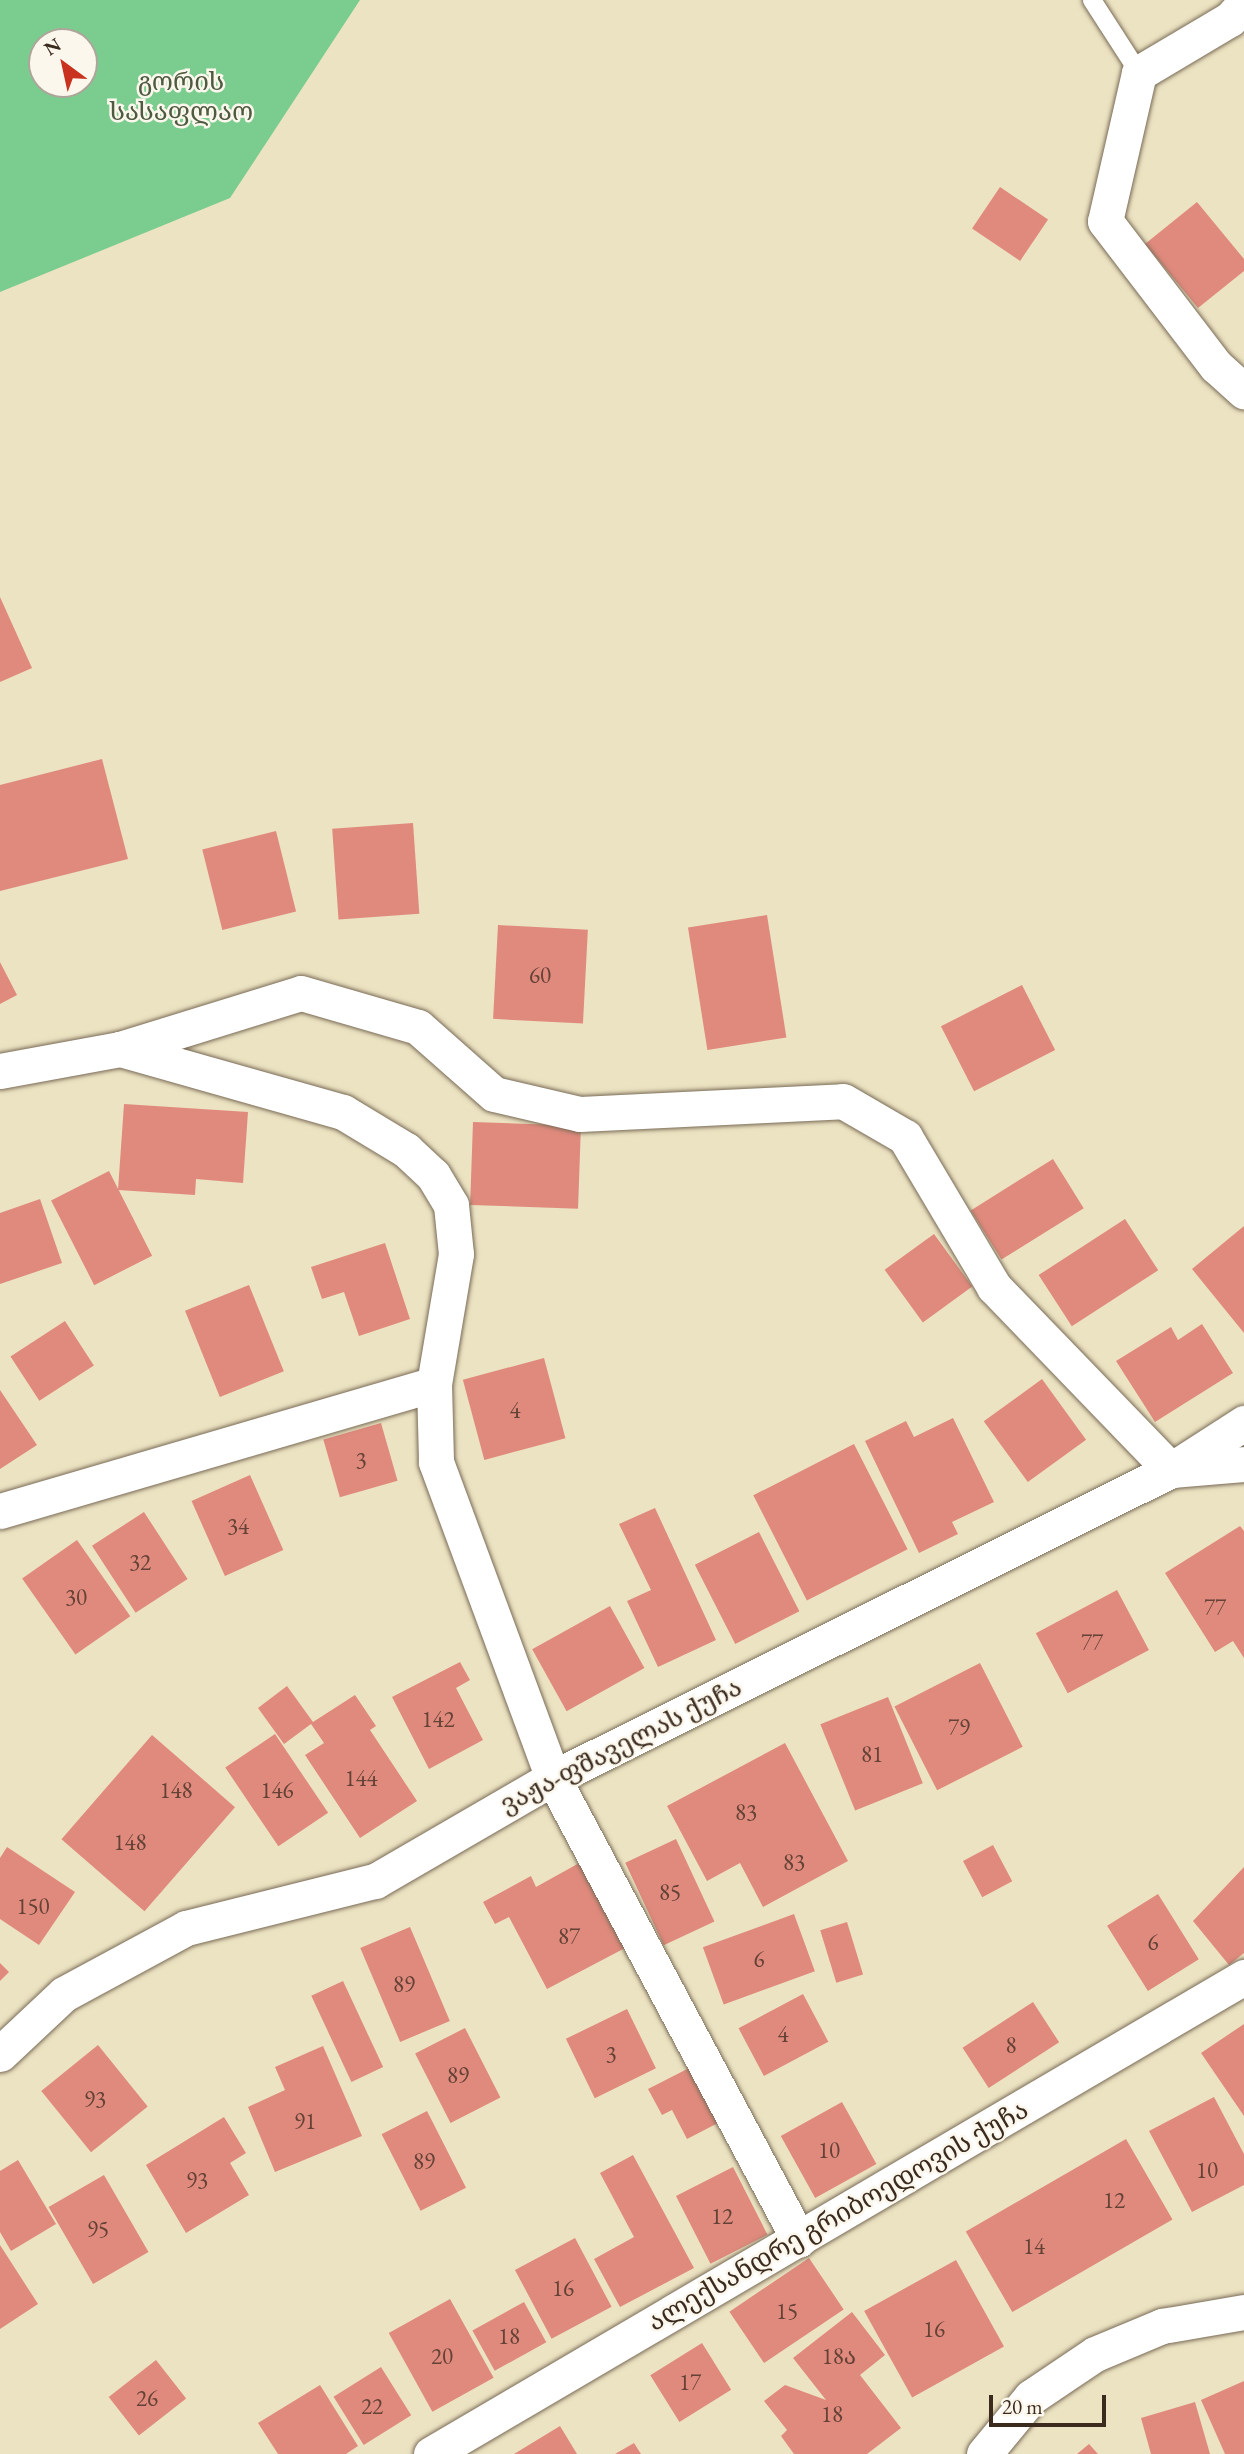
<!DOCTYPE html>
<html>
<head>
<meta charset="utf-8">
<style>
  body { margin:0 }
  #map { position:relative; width:1244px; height:2454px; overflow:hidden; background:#ece3c2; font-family:"EB Garamond","Noto Serif Georgian",serif }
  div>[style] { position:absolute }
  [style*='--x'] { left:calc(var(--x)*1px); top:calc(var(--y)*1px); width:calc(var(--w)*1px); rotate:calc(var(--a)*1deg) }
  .green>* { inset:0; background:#7bcd8f }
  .building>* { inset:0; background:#e08a7d; transform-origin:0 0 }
  .roads { filter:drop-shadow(0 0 2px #796b57) drop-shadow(0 0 2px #796b57) }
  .lane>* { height:18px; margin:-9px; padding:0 9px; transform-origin:9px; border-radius:9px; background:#fff }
  .street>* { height:35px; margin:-17.5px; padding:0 17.5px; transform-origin:17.5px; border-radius:17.5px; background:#fff }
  span { translate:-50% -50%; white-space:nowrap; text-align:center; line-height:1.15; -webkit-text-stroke:5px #fbf7ec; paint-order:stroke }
  .number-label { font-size:23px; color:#644236 }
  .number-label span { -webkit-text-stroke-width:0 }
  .park-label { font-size:26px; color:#4e5b40 }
  .street-label { font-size:26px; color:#3b2a1e }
  .north { position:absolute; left:28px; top:28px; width:70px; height:70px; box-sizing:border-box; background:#fbf7ec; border:2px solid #aea59a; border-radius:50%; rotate:327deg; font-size:19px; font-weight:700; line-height:28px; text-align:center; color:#3b2a1e }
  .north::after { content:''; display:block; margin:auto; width:24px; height:32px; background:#c8321e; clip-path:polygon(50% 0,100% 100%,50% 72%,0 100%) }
  .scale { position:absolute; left:989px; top:2395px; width:117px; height:32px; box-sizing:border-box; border:4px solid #3b2a1e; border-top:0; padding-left:9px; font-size:21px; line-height:24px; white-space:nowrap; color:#3b2a1e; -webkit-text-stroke:5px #fbf7ec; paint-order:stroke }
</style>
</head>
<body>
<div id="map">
  <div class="green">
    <i style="clip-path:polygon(evenodd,0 0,360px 0,230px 198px,0 292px,0 0,42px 42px,84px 42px,84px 84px,42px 84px,42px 42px)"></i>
  </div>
  <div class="building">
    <i style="left:1000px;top:187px;width:58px;height:50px;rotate:34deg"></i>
    <i style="clip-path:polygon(1197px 202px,1244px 259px,1244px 271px,1198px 308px,1145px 244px)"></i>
    <i style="clip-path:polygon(0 597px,32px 668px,0 682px)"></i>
    <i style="clip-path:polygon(102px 759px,128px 859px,0 891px,0 785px)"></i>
    <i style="left:413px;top:823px;width:91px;height:81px;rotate:86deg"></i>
    <i style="left:276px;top:831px;width:83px;height:76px;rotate:76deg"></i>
    <i style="left:767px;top:915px;width:124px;height:80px;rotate:81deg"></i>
    <i style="left:498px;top:925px;width:90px;height:94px;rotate:3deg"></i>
    <i style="clip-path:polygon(0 962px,17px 995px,0 1004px)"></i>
    <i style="left:1022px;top:985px;width:73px;height:91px;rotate:63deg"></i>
    <i style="clip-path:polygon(124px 1104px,248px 1112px,243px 1183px,196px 1179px,195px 1195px,118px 1190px)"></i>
    <i style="left:473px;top:1122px;width:108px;height:83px;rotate:2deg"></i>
    <i style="left:1053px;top:1159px;width:58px;height:97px;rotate:58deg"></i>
    <i style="left:109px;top:1171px;width:95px;height:65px;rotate:63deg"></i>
    <i style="clip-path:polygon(40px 1199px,62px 1263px,0 1284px,0 1213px)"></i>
    <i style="left:1125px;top:1219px;width:61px;height:103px;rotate:57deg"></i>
    <i style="clip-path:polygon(1244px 1226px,1244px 1333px,1192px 1269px)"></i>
    <i style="left:934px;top:1234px;width:65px;height:61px;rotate:54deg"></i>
    <i style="clip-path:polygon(385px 1243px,410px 1319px,359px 1336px,344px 1292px,322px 1299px,311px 1267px)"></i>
    <i style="left:249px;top:1285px;width:93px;height:69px;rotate:68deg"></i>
    <i style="left:65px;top:1321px;width:53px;height:65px;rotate:57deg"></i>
    <i style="clip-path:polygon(1202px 1324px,1233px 1373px,1155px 1422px,1116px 1361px,1171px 1327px,1178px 1340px)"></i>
    <i style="left:544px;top:1358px;width:83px;height:84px;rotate:75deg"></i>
    <i style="left:1042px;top:1379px;width:75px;height:72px;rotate:54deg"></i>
    <i style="clip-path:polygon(0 1390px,37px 1445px,0 1469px)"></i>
    <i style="clip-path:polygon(953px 1418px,994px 1502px,952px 1522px,958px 1534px,919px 1553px,865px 1441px,906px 1421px,914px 1437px)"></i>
    <i style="left:381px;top:1423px;width:60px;height:60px;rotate:74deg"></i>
    <i style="left:854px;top:1444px;width:118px;height:113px;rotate:63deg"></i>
    <i style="left:250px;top:1475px;width:82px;height:64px;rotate:66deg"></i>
    <i style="clip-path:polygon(655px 1508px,716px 1640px,658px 1667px,627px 1601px,651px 1590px,619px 1524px)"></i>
    <i style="left:144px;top:1512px;width:80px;height:62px;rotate:57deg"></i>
    <i style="clip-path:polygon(1240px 1526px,1244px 1531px,1244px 1658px,1233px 1641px,1215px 1652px,1165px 1573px)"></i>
    <i style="left:759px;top:1532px;width:89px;height:72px;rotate:63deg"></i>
    <i style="left:77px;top:1540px;width:93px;height:67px;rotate:55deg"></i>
    <i style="left:1117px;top:1590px;width:68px;height:92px;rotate:62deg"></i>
    <i style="left:610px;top:1606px;width:71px;height:89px;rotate:61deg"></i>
    <i style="clip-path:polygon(460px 1662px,470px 1680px,456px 1688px,483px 1740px,429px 1769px,392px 1697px)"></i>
    <i style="left:980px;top:1663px;width:94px;height:96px;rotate:63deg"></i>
    <i style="clip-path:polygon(287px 1686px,313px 1722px,355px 1695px,376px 1726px,370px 1730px,417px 1801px,360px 1838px,305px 1755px,324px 1743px,311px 1724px,284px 1744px,258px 1708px)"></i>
    <i style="left:888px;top:1697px;width:93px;height:73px;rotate:68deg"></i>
    <i style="left:275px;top:1734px;width:95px;height:60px;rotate:56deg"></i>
    <i style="left:152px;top:1735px;width:110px;height:138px;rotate:41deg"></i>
    <i style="clip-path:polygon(785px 1743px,848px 1861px,763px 1907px,740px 1863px,707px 1881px,667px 1806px)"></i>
    <i style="left:676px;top:1839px;width:91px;height:56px;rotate:65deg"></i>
    <i style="left:993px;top:1845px;width:41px;height:34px;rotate:62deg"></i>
    <i style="clip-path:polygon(7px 1847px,75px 1892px,39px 1945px,0 1919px,0 1858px)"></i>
    <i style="clip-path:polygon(581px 1862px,627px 1947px,547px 1989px,509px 1917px,495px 1924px,483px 1902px,531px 1876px,536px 1887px)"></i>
    <i style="clip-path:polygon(1244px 1867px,1244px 1953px,1229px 1965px,1193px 1921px)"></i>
    <i style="left:1158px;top:1894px;width:77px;height:60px;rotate:58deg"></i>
    <i style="left:794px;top:1914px;width:61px;height:97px;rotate:70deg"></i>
    <i style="left:847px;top:1922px;width:55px;height:28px;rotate:73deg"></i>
    <i style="left:410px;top:1927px;width:102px;height:54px;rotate:67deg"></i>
    <i style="clip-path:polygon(0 1963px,9px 1972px,0 1981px)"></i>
    <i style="left:343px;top:1981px;width:95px;height:35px;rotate:65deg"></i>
    <i style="left:803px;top:1994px;width:54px;height:73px;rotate:62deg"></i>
    <i style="left:1033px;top:2002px;width:48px;height:84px;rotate:57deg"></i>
    <i style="left:627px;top:2009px;width:66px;height:68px;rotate:64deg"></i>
    <i style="clip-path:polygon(1244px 2024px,1244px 2116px,1201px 2053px)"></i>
    <i style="left:465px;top:2028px;width:78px;height:56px;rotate:63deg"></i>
    <i style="left:98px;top:2045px;width:79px;height:73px;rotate:51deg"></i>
    <i style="clip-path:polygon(323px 2046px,362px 2136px,275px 2172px,248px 2107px,285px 2090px,275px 2067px)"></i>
    <i style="clip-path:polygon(697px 2064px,718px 2123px,687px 2139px,672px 2110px,662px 2115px,648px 2089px)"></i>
    <i style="clip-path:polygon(1214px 2097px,1244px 2154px,1244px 2185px,1192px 2212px,1149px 2131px)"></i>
    <i style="left:842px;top:2102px;width:71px;height:70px;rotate:61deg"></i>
    <i style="left:427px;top:2111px;width:86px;height:51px;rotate:63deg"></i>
    <i style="clip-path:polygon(224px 2117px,246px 2153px,230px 2163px,249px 2195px,186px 2233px,146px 2165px)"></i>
    <i style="left:1126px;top:2139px;width:93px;height:185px;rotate:60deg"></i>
    <i style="clip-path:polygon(633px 2155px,694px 2268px,620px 2307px,594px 2259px,634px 2237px,600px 2173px)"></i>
    <i style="clip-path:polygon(18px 2160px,56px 2224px,11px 2251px,0 2232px,0 2171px)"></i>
    <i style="left:733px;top:2167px;width:76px;height:64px;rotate:63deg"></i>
    <i style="left:104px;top:2175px;width:89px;height:64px;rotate:60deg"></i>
    <i style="left:575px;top:2238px;width:78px;height:68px;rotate:62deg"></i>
    <i style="clip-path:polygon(0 2245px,38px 2304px,0 2329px)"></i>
    <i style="left:809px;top:2258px;width:62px;height:96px;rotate:56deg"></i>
    <i style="left:956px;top:2260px;width:99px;height:105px;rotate:61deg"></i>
    <i style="left:450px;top:2299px;width:90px;height:70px;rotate:61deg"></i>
    <i style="left:524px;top:2302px;width:46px;height:59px;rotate:61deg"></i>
    <i style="clip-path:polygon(852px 2312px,885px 2355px,860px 2375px,901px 2428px,867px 2454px,794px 2454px,781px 2436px,787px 2430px,764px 2401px,785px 2385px,826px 2400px,793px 2358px)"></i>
    <i style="left:702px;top:2343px;width:55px;height:61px;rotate:58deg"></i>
    <i style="left:156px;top:2360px;width:49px;height:60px;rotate:52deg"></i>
    <i style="left:381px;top:2367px;width:57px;height:56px;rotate:58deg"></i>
    <i style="clip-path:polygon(1244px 2381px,1244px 2454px,1225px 2454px,1201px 2400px)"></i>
    <i style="clip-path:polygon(320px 2385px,358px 2446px,346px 2454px,278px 2454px,258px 2423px)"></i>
    <i style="clip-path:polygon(1195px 2402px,1210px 2454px,1151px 2454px,1141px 2418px)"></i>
    <i style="clip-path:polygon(560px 2426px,577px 2454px,514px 2454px)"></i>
    <i style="clip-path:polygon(634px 2443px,641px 2454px,615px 2454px)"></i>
    <i style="clip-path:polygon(1089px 2444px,1098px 2454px,1077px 2454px)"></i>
  </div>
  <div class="roads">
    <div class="lane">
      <i style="--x:1092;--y:0;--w:87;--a:57.2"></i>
    </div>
    <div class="street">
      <i style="--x:1244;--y:4;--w:21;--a:133"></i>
      <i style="--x:1230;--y:19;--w:106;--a:149.3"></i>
      <i style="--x:1139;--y:73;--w:152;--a:102.9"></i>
      <i style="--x:1105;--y:221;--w:183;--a:52.6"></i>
      <i style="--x:1216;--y:366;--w:38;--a:42"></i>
      <i style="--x:120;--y:1049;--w:232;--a:15.8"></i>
      <i style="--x:343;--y:1112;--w:74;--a:31.1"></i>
      <i style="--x:406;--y:1150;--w:37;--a:43"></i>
      <i style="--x:433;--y:1175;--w:35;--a:59"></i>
      <i style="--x:451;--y:1205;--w:49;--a:84.2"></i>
      <i style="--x:456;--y:1254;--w:132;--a:99.6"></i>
      <i style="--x:434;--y:1384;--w:78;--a:88.5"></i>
      <i style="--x:436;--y:1462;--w:337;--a:69.7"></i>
      <i style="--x:553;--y:1778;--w:523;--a:61.97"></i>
      <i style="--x:0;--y:1071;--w:122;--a:-10.4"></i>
      <i style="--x:120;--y:1049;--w:189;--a:-17.2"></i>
      <i style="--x:301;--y:993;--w:122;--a:16.2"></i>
      <i style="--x:418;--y:1027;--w:101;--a:41.4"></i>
      <i style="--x:494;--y:1094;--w:88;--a:13.1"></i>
      <i style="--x:580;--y:1114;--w:263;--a:-2.8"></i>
      <i style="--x:843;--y:1101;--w:72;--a:30.1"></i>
      <i style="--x:905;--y:1137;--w:174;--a:59.3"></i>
      <i style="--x:994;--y:1287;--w:255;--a:46"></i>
      <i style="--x:1171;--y:1470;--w:73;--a:-4.7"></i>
      <i style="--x:0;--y:1511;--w:452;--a:-16.3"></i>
      <i style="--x:0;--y:2054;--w:88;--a:-43.2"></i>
      <i style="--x:64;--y:1994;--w:139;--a:-28.4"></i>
      <i style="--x:186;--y:1928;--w:195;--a:-14"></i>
      <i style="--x:375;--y:1881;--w:206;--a:-30.1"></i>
      <i style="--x:553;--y:1778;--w:690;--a:-26.49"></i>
      <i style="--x:1171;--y:1470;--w:87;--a:-32.8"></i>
      <i style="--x:431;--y:2454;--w:943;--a:-30.4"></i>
      <i style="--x:984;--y:2454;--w:74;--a:-50.5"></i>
      <i style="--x:1031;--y:2397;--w:77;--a:-33.9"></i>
      <i style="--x:1095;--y:2354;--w:73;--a:-22.7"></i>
      <i style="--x:1162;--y:2326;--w:83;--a:-9.7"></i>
    </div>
  </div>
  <div class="number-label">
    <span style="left:540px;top:975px">60</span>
    <span style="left:515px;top:1410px">4</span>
    <span style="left:361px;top:1460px">3</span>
    <span style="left:238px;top:1526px">34</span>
    <span style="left:140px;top:1562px">32</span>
    <span style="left:76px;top:1597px">30</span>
    <span style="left:1215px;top:1607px">77</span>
    <span style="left:1092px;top:1642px">77</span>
    <span style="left:438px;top:1719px">142</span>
    <span style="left:959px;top:1727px">79</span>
    <span style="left:872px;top:1754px">81</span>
    <span style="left:361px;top:1778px">144</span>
    <span style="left:176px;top:1790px">148</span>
    <span style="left:277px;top:1790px">146</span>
    <span style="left:746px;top:1812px">83</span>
    <span style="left:130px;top:1842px">148</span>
    <span style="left:794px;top:1862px">83</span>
    <span style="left:670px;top:1892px">85</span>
    <span style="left:33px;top:1906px">150</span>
    <span style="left:569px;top:1936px">87</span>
    <span style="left:1153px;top:1942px">6</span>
    <span style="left:759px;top:1959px">6</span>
    <span style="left:404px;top:1984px">89</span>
    <span style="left:783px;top:2034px">4</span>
    <span style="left:1011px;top:2045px">8</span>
    <span style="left:611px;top:2054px">3</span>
    <span style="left:458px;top:2075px">89</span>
    <span style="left:95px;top:2099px">93</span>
    <span style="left:305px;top:2121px">91</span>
    <span style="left:829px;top:2150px">10</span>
    <span style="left:424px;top:2161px">89</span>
    <span style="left:1207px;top:2170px">10</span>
    <span style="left:197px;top:2180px">93</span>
    <span style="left:1114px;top:2200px">12</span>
    <span style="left:722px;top:2216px">12</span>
    <span style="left:98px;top:2229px">95</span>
    <span style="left:1034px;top:2246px">14</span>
    <span style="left:563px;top:2288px">16</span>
    <span style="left:787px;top:2311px">15</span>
    <span style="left:934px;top:2329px">16</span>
    <span style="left:509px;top:2336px">18</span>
    <span style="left:442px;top:2356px">20</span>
    <span style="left:839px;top:2356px">18ა</span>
    <span style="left:690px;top:2382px">17</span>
    <span style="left:147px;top:2398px">26</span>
    <span style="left:372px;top:2406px">22</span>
    <span style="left:832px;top:2414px">18</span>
  </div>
  <div class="park-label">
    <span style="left:181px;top:97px">გორის<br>სასაფლაო</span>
  </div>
  <div class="street-label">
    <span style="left:621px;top:1746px;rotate:-27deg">ვაჟა-ფშაველას ქუჩა</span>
    <span style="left:838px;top:2216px;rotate:-30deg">ალექსანდრე გრიბოედოვის ქუჩა</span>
  </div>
  <div class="north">N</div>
  <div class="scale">20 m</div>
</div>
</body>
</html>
